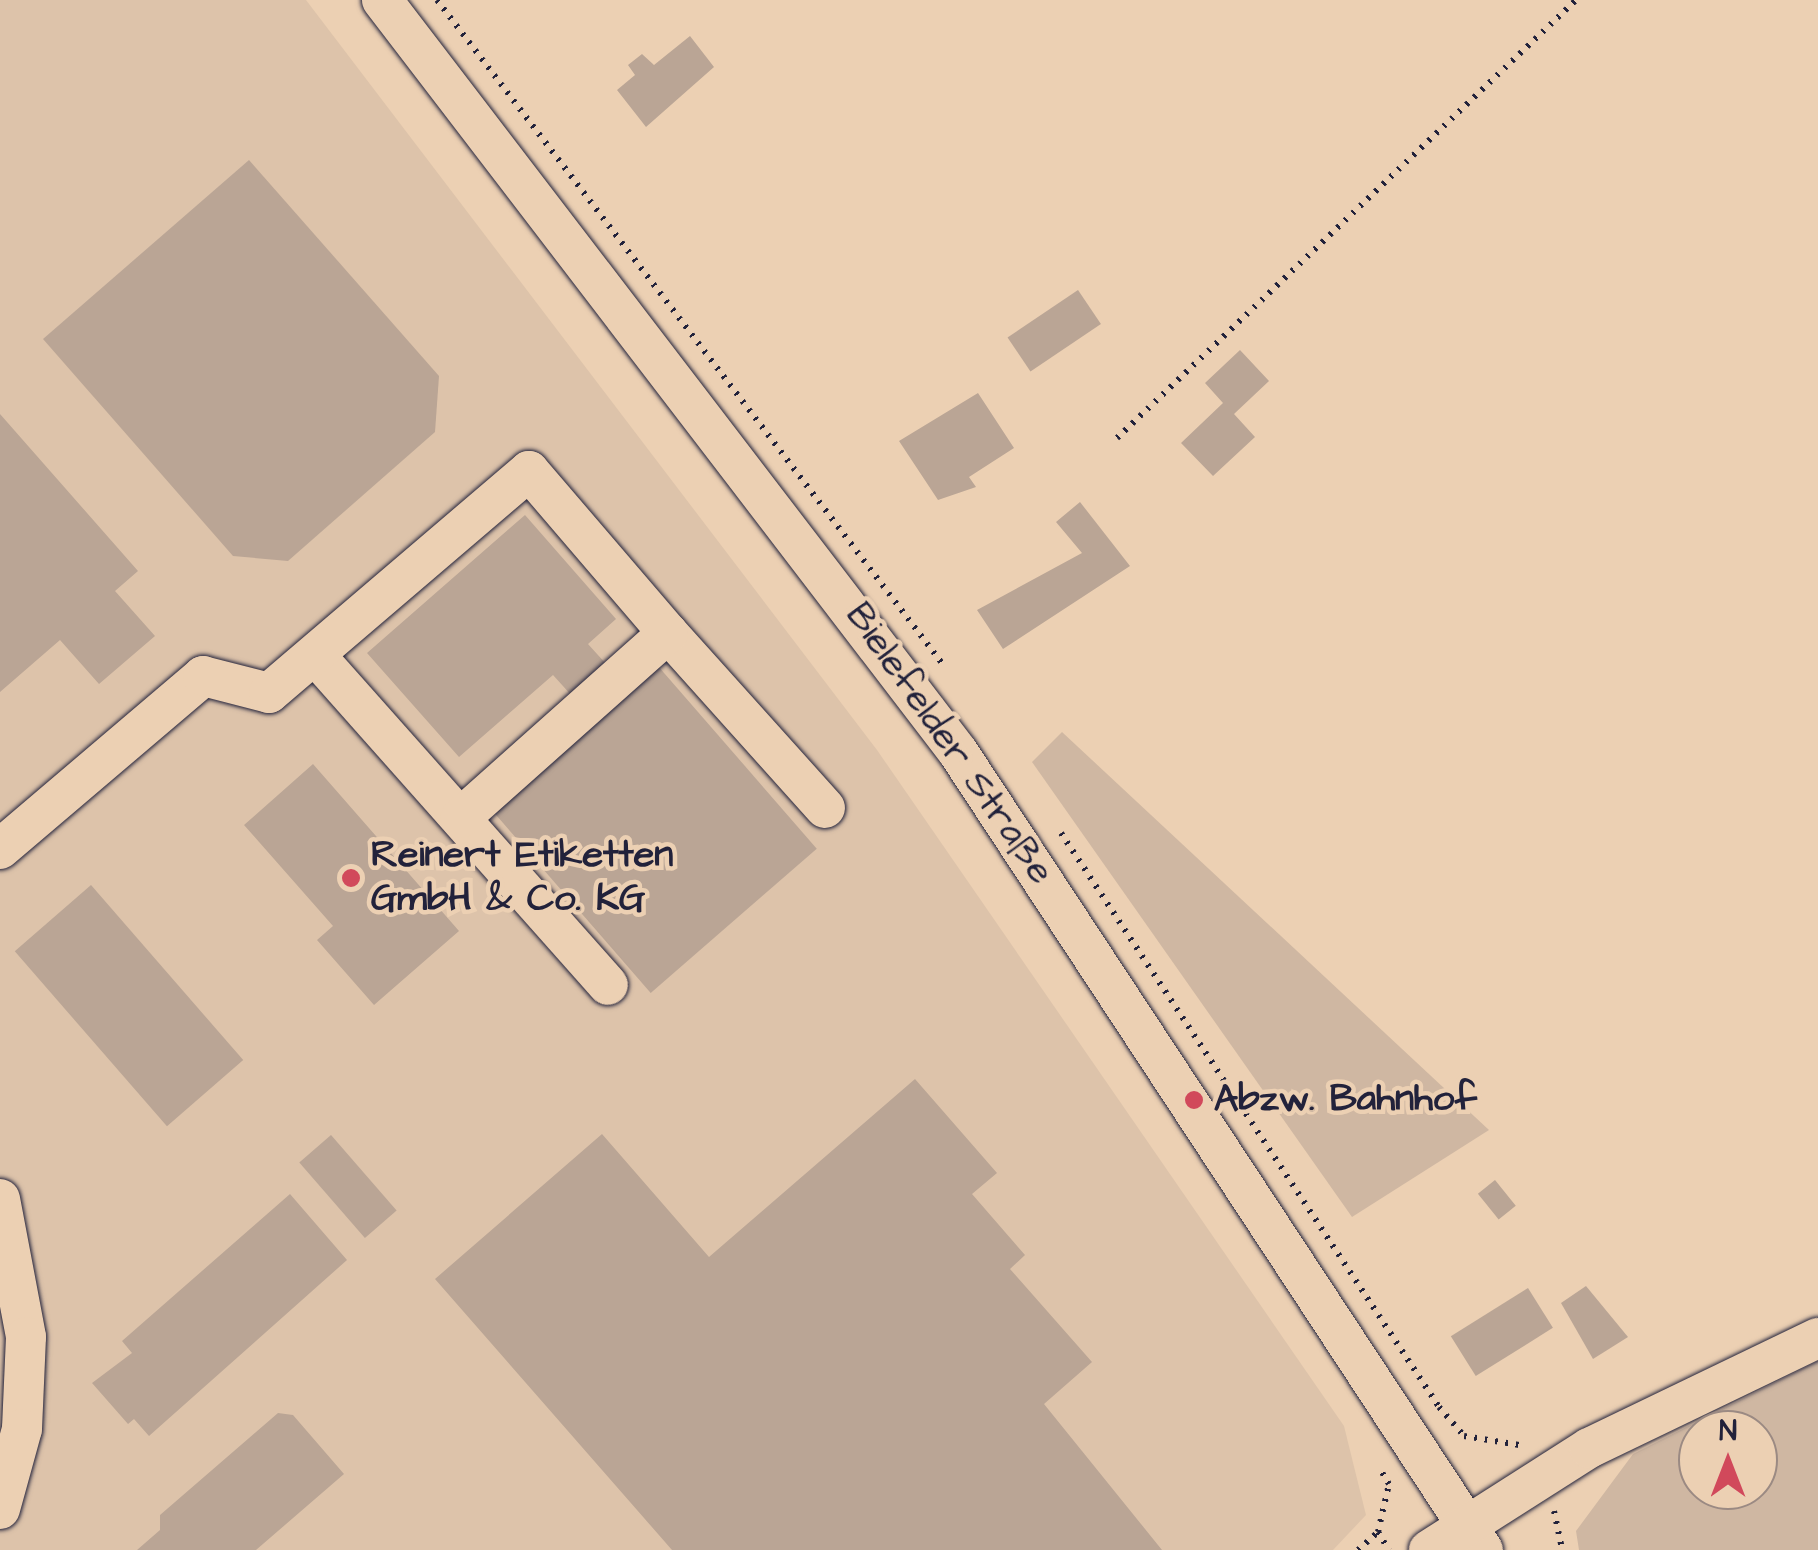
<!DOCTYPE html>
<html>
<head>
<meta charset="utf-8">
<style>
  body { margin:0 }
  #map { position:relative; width:1818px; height:1550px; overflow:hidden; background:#ecd0b3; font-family:"Architects Daughter",sans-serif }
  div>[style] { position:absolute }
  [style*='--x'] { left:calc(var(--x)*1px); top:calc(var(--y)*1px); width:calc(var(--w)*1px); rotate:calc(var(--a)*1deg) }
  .built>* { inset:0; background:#ddc3aa }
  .green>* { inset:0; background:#cfb7a2 }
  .building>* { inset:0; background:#baa595; transform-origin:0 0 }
  .path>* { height:6px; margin-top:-3px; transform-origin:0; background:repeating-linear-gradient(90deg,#22223b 0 2.5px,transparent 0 10.5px) }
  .roads { filter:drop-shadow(0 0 2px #22223b) drop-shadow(0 0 2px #22223b) }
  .minor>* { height:40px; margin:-20px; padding:0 20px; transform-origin:20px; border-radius:20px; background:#ecd0b3 }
  .dots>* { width:28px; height:28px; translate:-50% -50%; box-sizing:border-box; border:5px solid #ecd0b3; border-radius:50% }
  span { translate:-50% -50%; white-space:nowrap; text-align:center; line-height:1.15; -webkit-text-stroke:9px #ecd0b3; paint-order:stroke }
  .street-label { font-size:38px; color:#22223b }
  .poi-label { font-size:38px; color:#22223b; font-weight:700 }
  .left { translate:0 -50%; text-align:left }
  .north { position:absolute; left:1678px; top:1410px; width:100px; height:100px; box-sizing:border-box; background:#ecd0b3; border:2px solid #9b8a83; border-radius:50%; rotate:0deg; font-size:28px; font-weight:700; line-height:40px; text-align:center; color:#22223b }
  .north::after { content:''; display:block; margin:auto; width:35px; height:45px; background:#d1495b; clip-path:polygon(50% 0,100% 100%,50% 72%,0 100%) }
</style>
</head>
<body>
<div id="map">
  <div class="built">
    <i style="clip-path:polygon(0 0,306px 0,877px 750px,1344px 1426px,1366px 1515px,1333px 1550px,0 1550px)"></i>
  </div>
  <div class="green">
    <i style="clip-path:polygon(1062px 732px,1489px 1130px,1352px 1217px,1032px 762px)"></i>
    <i style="clip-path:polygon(evenodd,1818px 1361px,1818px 1550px,1579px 1550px,1576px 1531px,1633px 1454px,1818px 1361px,1758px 1430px,1758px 1490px,1698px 1490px,1698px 1430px,1758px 1430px)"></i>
  </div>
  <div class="building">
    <i style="clip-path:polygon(690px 36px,714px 67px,646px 127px,617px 90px,635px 75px,628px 65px,642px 54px,654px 65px)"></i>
    <i style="clip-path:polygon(249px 160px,439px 376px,435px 432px,288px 561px,233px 556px,43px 339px)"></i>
    <i style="left:1078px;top:290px;width:41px;height:85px;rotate:56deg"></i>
    <i style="clip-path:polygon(1240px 350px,1269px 381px,1234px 414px,1255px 437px,1213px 476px,1181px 443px,1223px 403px,1205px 383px)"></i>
    <i style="clip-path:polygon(978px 393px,1014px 448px,969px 477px,976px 487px,938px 500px,899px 441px)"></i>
    <i style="clip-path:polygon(0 414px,138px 571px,115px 591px,155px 636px,99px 684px,60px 640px,0 692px)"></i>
    <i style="clip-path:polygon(1080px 502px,1130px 566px,1003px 649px,977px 610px,1082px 553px,1056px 522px)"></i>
    <i style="clip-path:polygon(525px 515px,616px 619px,588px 644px,607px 665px,572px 696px,553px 675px,459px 757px,367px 653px)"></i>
    <i style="left:658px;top:666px;width:242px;height:220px;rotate:49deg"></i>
    <i style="clip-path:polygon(313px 764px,459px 931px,374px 1005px,317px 940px,333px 926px,244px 825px)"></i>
    <i style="left:91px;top:885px;width:232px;height:101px;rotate:49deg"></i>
    <i style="clip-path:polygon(915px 1079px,997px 1173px,972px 1194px,1025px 1255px,1010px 1269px,1092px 1362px,1044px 1404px,1162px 1550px,672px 1550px,435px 1279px,602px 1134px,709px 1257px)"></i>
    <i style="left:331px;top:1135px;width:100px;height:42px;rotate:49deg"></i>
    <i style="left:1495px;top:1180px;width:33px;height:22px;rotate:51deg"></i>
    <i style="clip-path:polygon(290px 1194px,347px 1260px,149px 1436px,134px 1419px,128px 1424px,92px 1383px,132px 1353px,122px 1341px)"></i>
    <i style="clip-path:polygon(1586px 1286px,1628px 1337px,1593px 1359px,1561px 1303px)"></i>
    <i style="left:1528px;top:1288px;width:47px;height:91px;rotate:58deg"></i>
    <i style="clip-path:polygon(278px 1413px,293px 1415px,344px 1474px,256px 1550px,137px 1550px,160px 1530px,160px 1515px)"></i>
  </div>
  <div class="path">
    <i style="--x:437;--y:0;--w:838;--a:52.71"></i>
    <i style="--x:1117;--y:438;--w:634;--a:-43.66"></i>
    <i style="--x:1061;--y:833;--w:687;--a:56.63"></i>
    <i style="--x:1439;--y:1407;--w:38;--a:49"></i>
    <i style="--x:1464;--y:1436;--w:56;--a:9.3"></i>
    <i style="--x:1554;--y:1511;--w:40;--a:78"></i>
    <i style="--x:1378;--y:1532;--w:21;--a:59"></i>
    <i style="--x:1358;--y:1550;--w:27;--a:-42"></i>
    <i style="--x:1378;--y:1532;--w:49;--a:-77.1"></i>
    <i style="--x:1389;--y:1484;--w:17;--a:-121"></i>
  </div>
  <div class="roads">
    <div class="minor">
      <i style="--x:382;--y:0;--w:947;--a:52.55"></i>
      <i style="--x:958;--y:752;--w:955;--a:56.66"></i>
      <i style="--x:668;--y:633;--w:235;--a:48.1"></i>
      <i style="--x:315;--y:655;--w:441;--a:48.4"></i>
      <i style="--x:0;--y:849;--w:267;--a:-40.4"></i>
      <i style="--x:203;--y:676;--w:68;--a:14.4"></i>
      <i style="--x:269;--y:693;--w:342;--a:-40.5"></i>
      <i style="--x:529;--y:471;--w:213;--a:49.4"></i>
      <i style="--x:668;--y:633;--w:278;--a:138.3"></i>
      <i style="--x:0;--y:1199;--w:140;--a:79.3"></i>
      <i style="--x:26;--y:1337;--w:92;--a:92.5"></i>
      <i style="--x:22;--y:1429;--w:83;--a:105.4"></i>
      <i style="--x:1429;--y:1550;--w:190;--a:-32.5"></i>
      <i style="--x:1589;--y:1448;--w:254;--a:-25.7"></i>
    </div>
  </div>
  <div class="dots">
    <i style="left:351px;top:878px;background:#d1495b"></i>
    <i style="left:1194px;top:1100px;background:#d1495b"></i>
  </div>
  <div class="street-label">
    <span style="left:949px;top:744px;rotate:55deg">Bielefelder Straße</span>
  </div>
  <div class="poi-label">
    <span class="left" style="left:371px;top:878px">Reinert Etiketten<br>GmbH &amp; Co. KG</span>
    <span class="left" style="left:1214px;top:1100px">Abzw. Bahnhof</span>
  </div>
  <div class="north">N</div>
</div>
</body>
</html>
